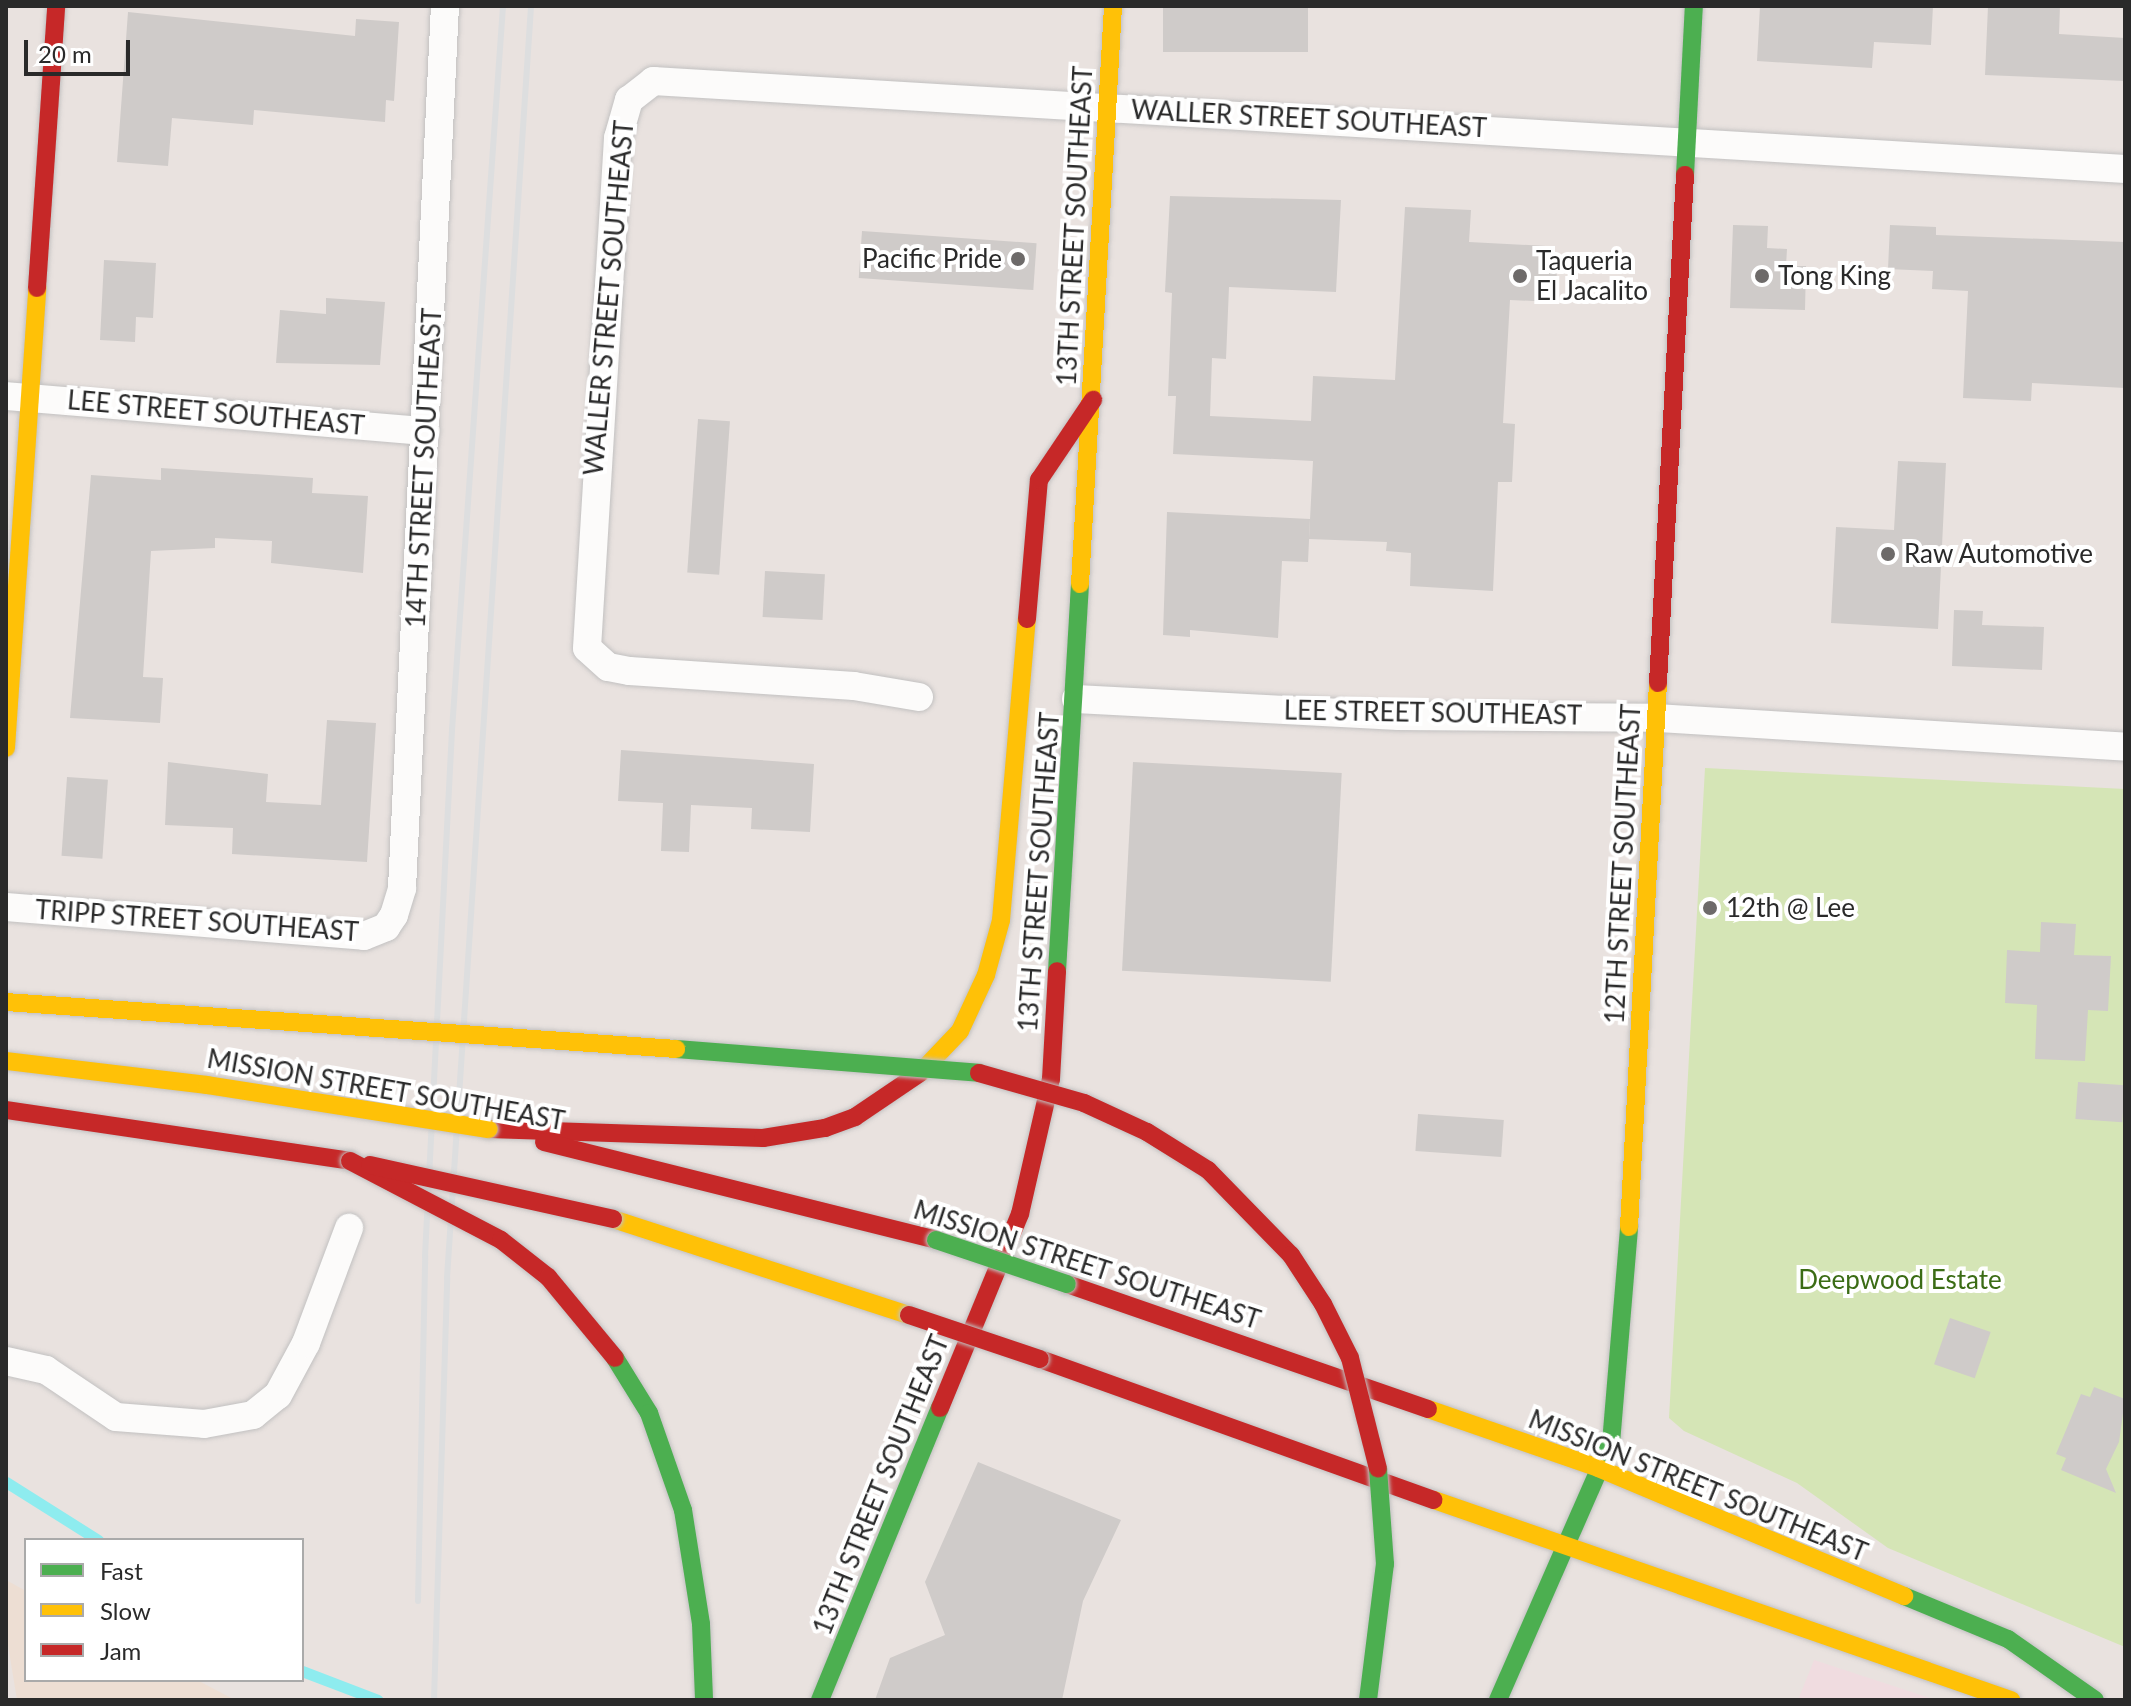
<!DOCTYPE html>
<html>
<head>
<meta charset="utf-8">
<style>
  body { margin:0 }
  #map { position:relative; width:2131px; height:1706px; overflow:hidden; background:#e9e2df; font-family:Lato,sans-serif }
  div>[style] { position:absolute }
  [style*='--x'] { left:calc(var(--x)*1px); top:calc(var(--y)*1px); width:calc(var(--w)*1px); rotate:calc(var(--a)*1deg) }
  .education>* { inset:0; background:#edded3 }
  .medical>* { inset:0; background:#f0dce0 }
  .green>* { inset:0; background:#d5e5b6 }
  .stream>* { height:11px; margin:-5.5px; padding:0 5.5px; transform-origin:5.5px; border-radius:5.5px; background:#8eecef }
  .building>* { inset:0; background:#cfcbc9; transform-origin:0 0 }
  .roads { filter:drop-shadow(0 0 2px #c2c1c1) drop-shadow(0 0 2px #c2c1c1) }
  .street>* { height:28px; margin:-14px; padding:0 14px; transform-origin:14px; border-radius:14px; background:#fcfbfa }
  .fast>* { height:18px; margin:-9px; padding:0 9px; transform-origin:9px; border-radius:9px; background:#4caf50 }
  .slow>* { height:18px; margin:-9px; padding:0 9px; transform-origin:9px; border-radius:9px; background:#ffc107 }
  .jam>* { height:18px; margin:-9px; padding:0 9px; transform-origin:9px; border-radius:9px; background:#c62828 }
  .rail>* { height:6px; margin:-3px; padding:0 3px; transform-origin:3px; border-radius:3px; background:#dddedf }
  .bridges { filter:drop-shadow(0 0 2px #c2c1c1) drop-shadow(0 0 2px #c2c1c1) }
  .fast-bridge>* { height:18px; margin:-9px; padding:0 9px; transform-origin:9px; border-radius:9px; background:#4caf50 }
  .slow-bridge>* { height:18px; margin:-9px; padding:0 9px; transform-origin:9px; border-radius:9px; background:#ffc107 }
  .jam-bridge>* { height:18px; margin:-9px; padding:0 9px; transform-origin:9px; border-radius:9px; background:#c62828 }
  .dots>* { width:22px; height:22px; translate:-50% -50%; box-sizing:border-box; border:4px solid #fff; border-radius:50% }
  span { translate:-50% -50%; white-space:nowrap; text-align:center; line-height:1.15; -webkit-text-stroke:8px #fff; paint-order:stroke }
  .street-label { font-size:26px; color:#2a2a2a }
  .poi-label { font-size:26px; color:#2a2a2a }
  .right { translate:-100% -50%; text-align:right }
  .left { translate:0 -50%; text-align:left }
  .park-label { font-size:26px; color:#3b6c15 }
  .frame { position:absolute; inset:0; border:8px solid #2a2a2a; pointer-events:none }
  .legend { position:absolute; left:24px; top:1538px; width:280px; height:144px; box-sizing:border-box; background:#fff; border:2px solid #aaa; margin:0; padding:10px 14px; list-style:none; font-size:24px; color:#2a2a2a }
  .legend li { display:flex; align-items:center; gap:16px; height:40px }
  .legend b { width:40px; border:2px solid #aaa }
  .scale { position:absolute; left:24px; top:40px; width:106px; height:36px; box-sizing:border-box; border:4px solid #2a2a2a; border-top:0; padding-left:10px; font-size:24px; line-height:28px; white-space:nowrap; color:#2a2a2a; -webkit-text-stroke:6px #fff; paint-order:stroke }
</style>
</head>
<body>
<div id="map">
  <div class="education">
    <i style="clip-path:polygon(6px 1580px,26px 1591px,26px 1680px,197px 1680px,235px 1700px,17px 1700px,6px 1633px)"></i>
  </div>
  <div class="medical">
    <i style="clip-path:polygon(1814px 1660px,1936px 1700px,1798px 1700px)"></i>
  </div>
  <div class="green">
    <i style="clip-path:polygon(1705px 768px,2125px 789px,2125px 1647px,1888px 1548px,1797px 1483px,1684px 1431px,1669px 1418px)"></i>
  </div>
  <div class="stream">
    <i style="--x:6;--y:1482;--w:109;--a:32.2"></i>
    <i style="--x:302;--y:1671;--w:81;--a:20.9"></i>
  </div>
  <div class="building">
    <i style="left:1163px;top:6px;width:145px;height:46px"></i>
    <i style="clip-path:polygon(1760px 6px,1933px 6px,1931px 45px,1874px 42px,1872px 68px,1757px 61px)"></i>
    <i style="clip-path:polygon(1988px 6px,2060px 6px,2059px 34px,2125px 38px,2125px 81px,1985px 75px)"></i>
    <i style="clip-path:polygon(128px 12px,355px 36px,356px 19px,399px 22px,394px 101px,386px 100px,385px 122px,254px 110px,253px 125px,172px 118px,168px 166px,117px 162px)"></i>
    <i style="clip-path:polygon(1170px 196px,1341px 200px,1336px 292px,1229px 287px,1226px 359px,1212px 358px,1210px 416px,1311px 421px,1313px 376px,1395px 380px,1405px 207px,1471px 210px,1469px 242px,1546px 246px,1557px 263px,1556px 302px,1510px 300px,1503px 423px,1515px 424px,1512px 482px,1498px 482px,1493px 591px,1410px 586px,1411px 553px,1386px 551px,1387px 542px,1309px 539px,1313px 461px,1173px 454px,1176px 396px,1168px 396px,1172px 293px,1165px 292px)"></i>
    <i style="clip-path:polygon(1733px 225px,1768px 226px,1767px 248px,1787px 249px,1786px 266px,1806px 266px,1805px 310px,1730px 308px)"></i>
    <i style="clip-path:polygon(1890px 225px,1936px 227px,1936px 235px,2125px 242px,2125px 388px,2032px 383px,2031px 401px,1963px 398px,1968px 291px,1932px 289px,1933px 271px,1888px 269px)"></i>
    <i style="left:862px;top:231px;width:175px;height:47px;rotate:4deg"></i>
    <i style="clip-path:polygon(104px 260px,156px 263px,153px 318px,136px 317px,135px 342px,100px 340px)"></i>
    <i style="clip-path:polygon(326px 298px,385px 302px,380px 365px,276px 363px,280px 310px,326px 314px)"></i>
    <i style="left:698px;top:419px;width:32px;height:154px;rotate:4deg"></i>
    <i style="clip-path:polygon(1898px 461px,1946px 463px,1938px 629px,1831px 623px,1836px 527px,1894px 530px)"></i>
    <i style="clip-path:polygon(161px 468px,313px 478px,312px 493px,368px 496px,363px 573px,271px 563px,272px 541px,215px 538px,215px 548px,151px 551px,143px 677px,163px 678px,160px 723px,70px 718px,91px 475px,161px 480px)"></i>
    <i style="clip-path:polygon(1167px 512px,1310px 519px,1308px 562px,1282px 561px,1278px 638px,1190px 630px,1190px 637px,1163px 635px)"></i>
    <i style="left:765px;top:571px;width:60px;height:46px;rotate:3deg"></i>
    <i style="clip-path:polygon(1954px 610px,1983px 611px,1982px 625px,2044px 627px,2042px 670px,1952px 666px)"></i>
    <i style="clip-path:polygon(327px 720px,376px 723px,367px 862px,232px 854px,233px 828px,165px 825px,168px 762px,268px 774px,266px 802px,321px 805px)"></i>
    <i style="clip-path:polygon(621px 750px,814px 764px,810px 832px,751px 829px,752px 808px,691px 805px,689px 852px,661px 851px,663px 803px,618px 801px)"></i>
    <i style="left:1133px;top:762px;width:209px;height:209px;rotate:3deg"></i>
    <i style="left:67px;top:777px;width:41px;height:79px;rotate:4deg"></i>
    <i style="clip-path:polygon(2041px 922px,2076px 924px,2074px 955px,2111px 956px,2108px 1011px,2088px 1010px,2085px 1061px,2035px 1059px,2037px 1005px,2005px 1003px,2007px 950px,2040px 952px)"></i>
    <i style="left:2078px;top:1082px;width:47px;height:37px;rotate:4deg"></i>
    <i style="left:1418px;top:1114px;width:86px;height:37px;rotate:4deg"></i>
    <i style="left:1950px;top:1318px;width:43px;height:49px;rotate:19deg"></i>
    <i style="clip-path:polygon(2094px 1387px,2125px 1399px,2119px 1442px,2106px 1469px,2116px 1493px,2061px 1470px,2066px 1458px,2056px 1454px,2081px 1394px,2090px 1397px)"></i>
    <i style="clip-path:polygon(978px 1462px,1121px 1520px,1083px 1601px,1062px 1700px,875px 1700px,890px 1658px,945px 1635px,925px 1582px)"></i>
  </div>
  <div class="roads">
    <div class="street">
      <i style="--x:6;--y:396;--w:421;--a:4.8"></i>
      <i style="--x:919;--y:697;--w:66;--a:-170.4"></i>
      <i style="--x:854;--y:686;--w:225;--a:-176.2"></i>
      <i style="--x:629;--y:671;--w:21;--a:-169"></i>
      <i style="--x:608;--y:667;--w:28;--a:-138"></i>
      <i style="--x:587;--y:648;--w:511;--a:-86.52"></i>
      <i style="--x:618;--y:138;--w:40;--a:-74"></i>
      <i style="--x:629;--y:100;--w:31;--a:-38"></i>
      <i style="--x:653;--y:81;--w:1475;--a:3.42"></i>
      <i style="--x:1076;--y:699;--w:323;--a:3"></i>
      <i style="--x:1399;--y:716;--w:258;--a:0.4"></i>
      <i style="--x:1657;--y:718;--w:469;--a:3.5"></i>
      <i style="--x:6;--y:907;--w:359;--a:4.6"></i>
      <i style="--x:364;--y:936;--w:24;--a:-22"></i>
      <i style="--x:386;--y:927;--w:14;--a:-56"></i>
      <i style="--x:394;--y:915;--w:28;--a:-73"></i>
      <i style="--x:402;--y:888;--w:883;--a:-87.21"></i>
      <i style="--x:6;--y:1361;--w:41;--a:12.7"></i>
      <i style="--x:46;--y:1370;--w:84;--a:33.9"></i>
      <i style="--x:116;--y:1417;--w:88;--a:4.5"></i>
      <i style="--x:204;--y:1424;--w:50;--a:-10.4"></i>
      <i style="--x:253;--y:1415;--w:32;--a:-39"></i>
      <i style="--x:278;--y:1395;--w:59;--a:-61.7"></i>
      <i style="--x:306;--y:1343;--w:123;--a:-69.5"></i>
    </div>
    <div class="fast">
      <i style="--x:1685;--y:175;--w:169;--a:-87"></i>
      <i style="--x:1057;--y:971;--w:388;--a:-86.6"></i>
      <i style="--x:1904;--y:1596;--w:113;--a:22.5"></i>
      <i style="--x:2008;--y:1639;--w:106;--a:35"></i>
      <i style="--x:820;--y:1700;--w:316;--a:-67.7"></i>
      <i style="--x:1498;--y:1700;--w:281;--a:-66.3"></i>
      <i style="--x:1611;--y:1443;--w:217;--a:-85.2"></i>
    </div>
    <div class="slow">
      <i style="--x:1080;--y:584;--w:579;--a:-86.73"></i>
      <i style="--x:6;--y:748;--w:461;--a:-86.1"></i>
      <i style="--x:920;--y:1073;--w:58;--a:-46.4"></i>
      <i style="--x:960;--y:1031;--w:62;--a:-65.1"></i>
      <i style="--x:986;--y:975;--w:57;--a:-74.7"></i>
      <i style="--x:1001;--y:920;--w:302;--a:-85.1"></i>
      <i style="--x:613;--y:1219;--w:311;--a:18"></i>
      <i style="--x:1629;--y:1227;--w:545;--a:-86.95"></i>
      <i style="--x:1428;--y:1409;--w:180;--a:19.1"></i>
      <i style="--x:1598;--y:1468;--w:332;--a:22.7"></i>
      <i style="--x:1434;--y:1500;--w:611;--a:19.12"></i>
    </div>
    <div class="jam">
      <i style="--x:37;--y:288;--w:283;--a:-86.1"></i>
      <i style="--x:1027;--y:619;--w:140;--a:-85.1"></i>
      <i style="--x:1039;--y:480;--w:97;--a:-56"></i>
      <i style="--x:1658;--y:683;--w:509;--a:-86.96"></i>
      <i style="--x:6;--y:1110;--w:348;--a:8.4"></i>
      <i style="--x:489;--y:1129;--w:274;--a:1.9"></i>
      <i style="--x:763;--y:1138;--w:63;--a:-9.2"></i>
      <i style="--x:825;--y:1128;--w:32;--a:-20"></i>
      <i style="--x:855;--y:1117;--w:78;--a:-34.1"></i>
      <i style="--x:544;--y:1142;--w:404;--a:14"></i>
      <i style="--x:1067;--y:1284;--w:382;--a:19.1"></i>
      <i style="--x:1040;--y:1359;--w:418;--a:19.7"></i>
      <i style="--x:940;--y:1408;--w:210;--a:-67.6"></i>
      <i style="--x:1020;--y:1214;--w:139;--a:-77.1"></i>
      <i style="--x:1051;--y:1079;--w:108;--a:-86.8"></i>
    </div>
  </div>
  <div class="rail">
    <i style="--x:418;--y:1601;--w:345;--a:-88.8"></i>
    <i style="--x:425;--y:1256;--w:527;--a:-87.06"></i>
    <i style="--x:452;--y:730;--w:726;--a:-85.97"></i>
    <i style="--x:434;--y:1700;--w:422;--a:-88.2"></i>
    <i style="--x:447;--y:1278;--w:1275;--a:-86.22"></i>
  </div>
  <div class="bridges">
    <div class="fast-bridge">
      <i style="--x:676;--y:1049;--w:304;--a:4.5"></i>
      <i style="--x:936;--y:1240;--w:138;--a:18.6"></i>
      <i style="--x:615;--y:1358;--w:65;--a:58.3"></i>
      <i style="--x:649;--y:1413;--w:103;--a:70.7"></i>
      <i style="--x:683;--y:1510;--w:115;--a:81"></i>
      <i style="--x:701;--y:1624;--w:76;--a:87.7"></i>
      <i style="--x:1368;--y:1700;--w:137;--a:-82.9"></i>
      <i style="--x:1385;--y:1564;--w:95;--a:-94.2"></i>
    </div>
    <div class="slow-bridge">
      <i style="--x:6;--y:1002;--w:672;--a:4.01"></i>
      <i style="--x:6;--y:1061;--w:202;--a:6.8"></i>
      <i style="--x:207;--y:1085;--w:285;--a:8.9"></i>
    </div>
    <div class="jam-bridge">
      <i style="--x:979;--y:1073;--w:109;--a:15.9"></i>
      <i style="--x:1084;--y:1103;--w:69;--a:24.7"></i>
      <i style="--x:1147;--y:1132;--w:72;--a:31.9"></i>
      <i style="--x:1208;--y:1170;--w:119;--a:45.7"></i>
      <i style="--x:1291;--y:1255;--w:59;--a:56.9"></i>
      <i style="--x:1323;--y:1304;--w:60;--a:63.4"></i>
      <i style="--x:1350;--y:1358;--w:114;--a:75.8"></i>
      <i style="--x:350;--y:1161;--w:170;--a:27.6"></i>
      <i style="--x:501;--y:1240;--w:60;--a:38.2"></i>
      <i style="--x:548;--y:1277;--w:105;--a:50.4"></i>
      <i style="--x:370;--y:1165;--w:249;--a:12.5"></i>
      <i style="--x:909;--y:1315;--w:138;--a:18.6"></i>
    </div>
  </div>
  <div class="dots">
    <i style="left:1018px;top:259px;background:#6d6a69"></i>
    <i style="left:1520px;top:276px;background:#6d6a69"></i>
    <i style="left:1762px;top:276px;background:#6d6a69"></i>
    <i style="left:1888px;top:554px;background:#6d6a69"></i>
    <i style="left:1710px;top:908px;background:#6d6a69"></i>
  </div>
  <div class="street-label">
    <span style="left:1309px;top:119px;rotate:3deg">WALLER STREET SOUTHEAST</span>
    <span style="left:1075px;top:226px;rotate:-87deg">13TH STREET SOUTHEAST</span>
    <span style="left:609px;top:298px;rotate:-85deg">WALLER STREET SOUTHEAST</span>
    <span style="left:216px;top:413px;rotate:5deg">LEE STREET SOUTHEAST</span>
    <span style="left:424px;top:468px;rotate:-87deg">14TH STREET SOUTHEAST</span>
    <span style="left:1433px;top:713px;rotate:1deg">LEE STREET SOUTHEAST</span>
    <span style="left:1623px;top:864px;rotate:-87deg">12TH STREET SOUTHEAST</span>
    <span style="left:1039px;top:872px;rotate:-86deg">13TH STREET SOUTHEAST</span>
    <span style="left:197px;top:921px;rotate:4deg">TRIPP STREET SOUTHEAST</span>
    <span style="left:386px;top:1090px;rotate:10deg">MISSION STREET SOUTHEAST</span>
    <span style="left:1087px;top:1265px;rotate:18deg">MISSION STREET SOUTHEAST</span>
    <span style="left:881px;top:1485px;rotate:-68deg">13TH STREET SOUTHEAST</span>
    <span style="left:1698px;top:1486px;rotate:22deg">MISSION STREET SOUTHEAST</span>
  </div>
  <div class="poi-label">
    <span class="right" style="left:1002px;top:259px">Pacific Pride</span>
    <span class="left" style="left:1536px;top:276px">Taqueria<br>El Jacalito</span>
    <span class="left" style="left:1778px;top:276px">Tong King</span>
    <span class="left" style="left:1904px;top:554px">Raw Automotive</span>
    <span class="left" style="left:1726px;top:908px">12th @ Lee</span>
  </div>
  <div class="park-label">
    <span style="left:1900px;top:1280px">Deepwood Estate</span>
  </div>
  <div class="frame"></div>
  <ul class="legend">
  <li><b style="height:10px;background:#4caf50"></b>Fast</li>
  <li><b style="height:10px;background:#ffc107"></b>Slow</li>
  <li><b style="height:10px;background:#c62828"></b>Jam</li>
  </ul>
  <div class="scale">20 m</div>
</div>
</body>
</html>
